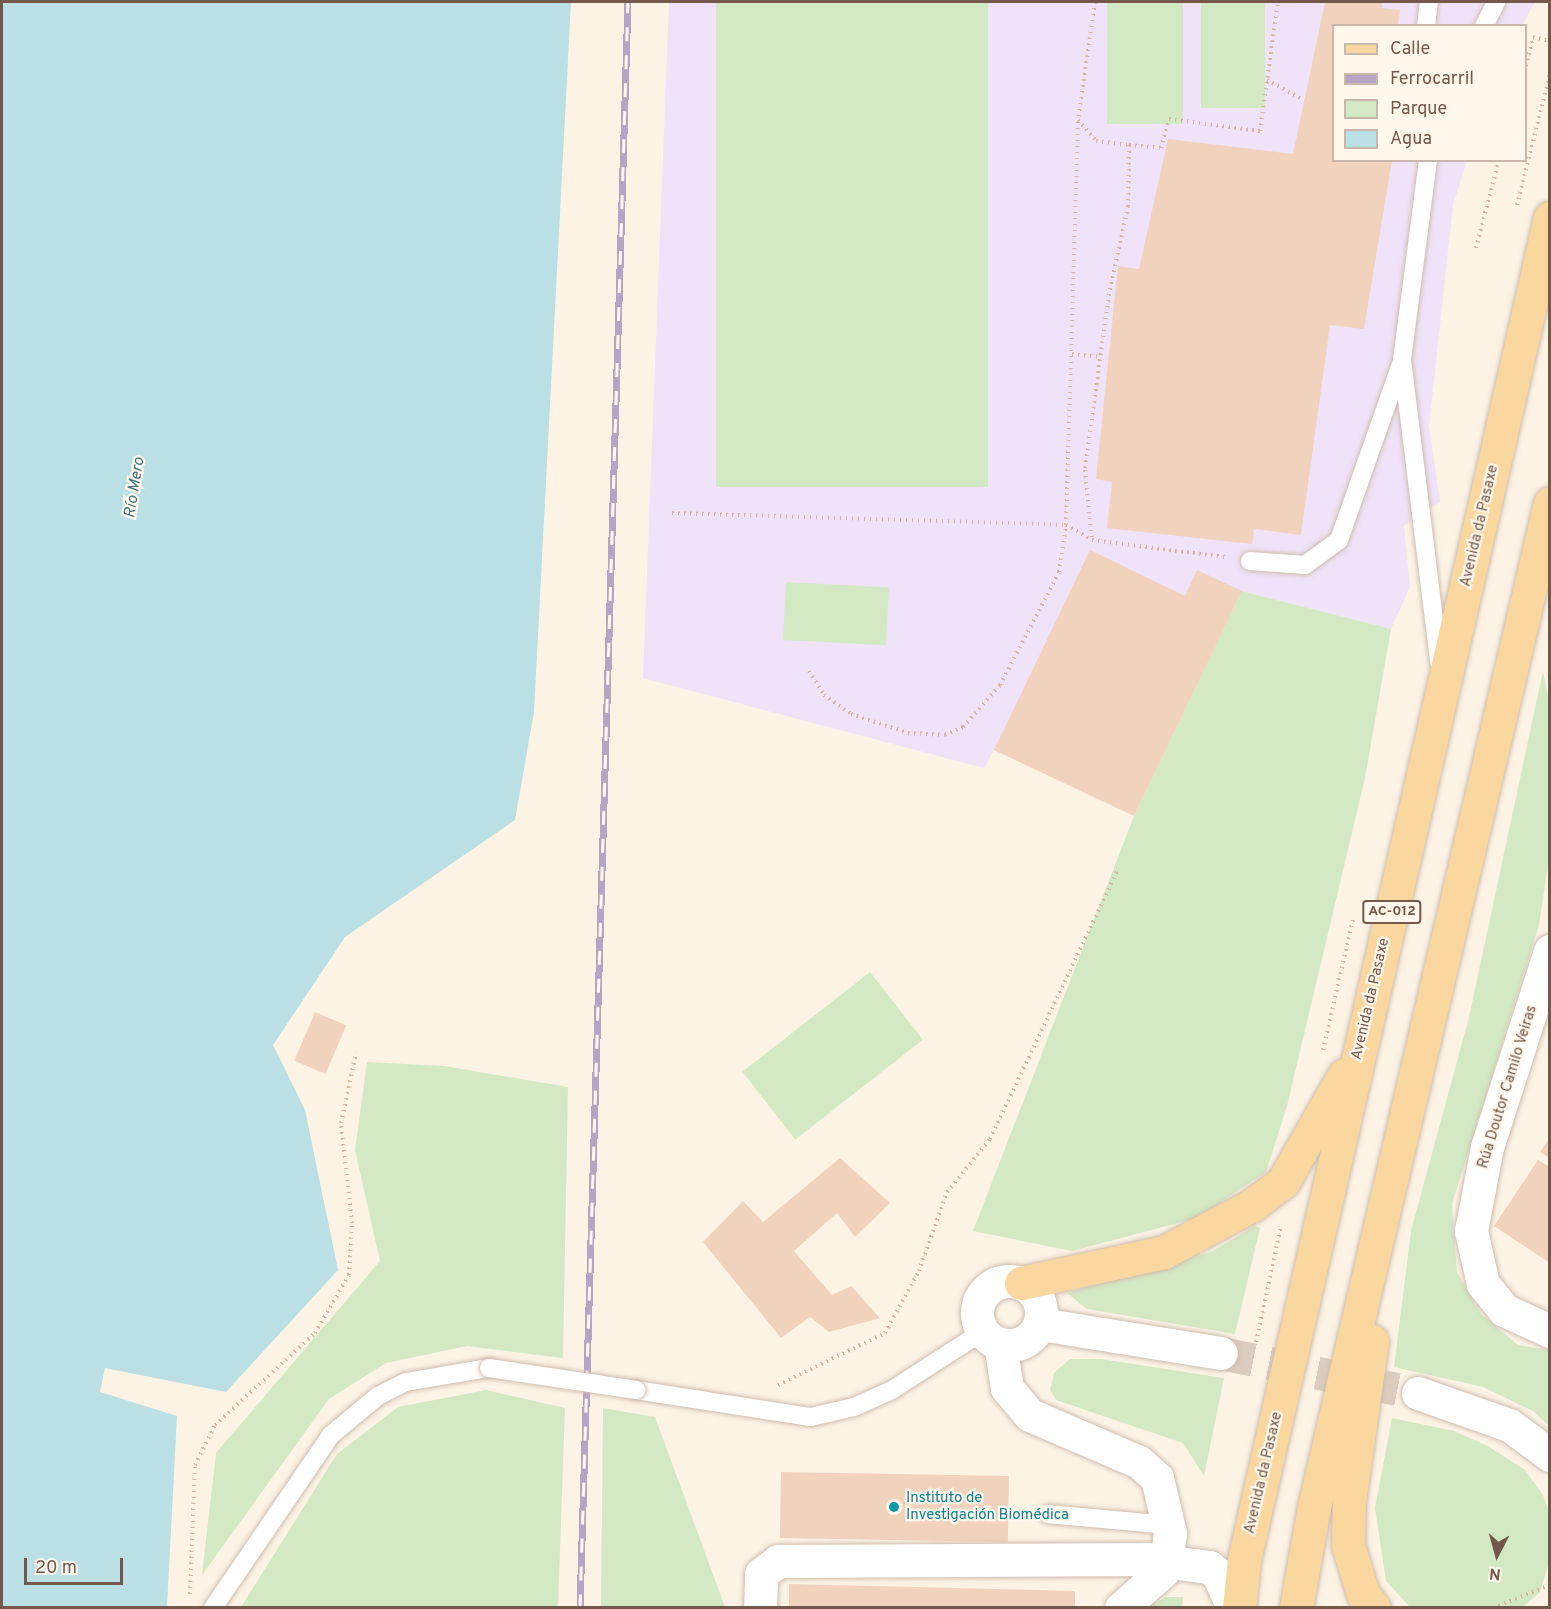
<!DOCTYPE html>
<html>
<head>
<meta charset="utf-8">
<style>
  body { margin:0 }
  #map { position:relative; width:1551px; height:1609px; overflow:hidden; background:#fcf3e5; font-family:Overpass,sans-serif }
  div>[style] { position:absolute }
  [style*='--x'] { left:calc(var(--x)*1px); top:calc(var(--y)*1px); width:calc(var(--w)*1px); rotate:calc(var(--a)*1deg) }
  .education>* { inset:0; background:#f0e2f8 }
  .green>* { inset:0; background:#d3e9c4; transform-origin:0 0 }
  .water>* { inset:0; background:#badfe5 }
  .building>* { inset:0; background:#f1d2bd; transform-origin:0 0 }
  .minor-tunnel>* { height:33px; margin-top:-16.5px; transform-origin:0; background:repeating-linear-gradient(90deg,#daccbe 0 33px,transparent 0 49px) }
  .path>* { height:4px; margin-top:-2px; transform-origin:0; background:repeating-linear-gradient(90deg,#d6b5a0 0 1.5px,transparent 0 6px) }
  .roads { filter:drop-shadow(0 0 2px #cfbdaf) drop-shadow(0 0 2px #cfbdaf) }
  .service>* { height:18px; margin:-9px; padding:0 9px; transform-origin:9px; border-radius:9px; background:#fff }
  .minor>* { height:33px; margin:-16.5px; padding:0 16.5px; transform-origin:16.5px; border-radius:16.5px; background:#fff }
  .minor>.ring { margin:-16.5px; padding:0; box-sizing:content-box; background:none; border:33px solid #fff; border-radius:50% }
  .primary>* { height:33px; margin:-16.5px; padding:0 16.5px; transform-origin:16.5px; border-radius:16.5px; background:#f9d79f }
  .rail>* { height:7px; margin-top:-3.5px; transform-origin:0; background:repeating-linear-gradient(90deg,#fff7eb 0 14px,#b6a4c5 0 28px); box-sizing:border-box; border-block:2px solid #b6a4c5 }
  .bridges { filter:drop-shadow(0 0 2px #cfbdaf) drop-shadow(0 0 2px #cfbdaf) }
  .service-bridge>* { height:18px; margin:-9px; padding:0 9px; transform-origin:9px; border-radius:9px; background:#fff }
  .dots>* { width:16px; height:16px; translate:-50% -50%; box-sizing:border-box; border:3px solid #fff7eb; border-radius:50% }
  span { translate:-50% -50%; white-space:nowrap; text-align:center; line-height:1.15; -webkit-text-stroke:4.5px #fff7eb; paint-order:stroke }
  .shield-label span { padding:2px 4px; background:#fff7eb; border:2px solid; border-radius:4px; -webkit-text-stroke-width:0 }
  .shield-label { font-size:14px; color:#74594b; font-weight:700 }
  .street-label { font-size:15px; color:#74594b }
  .culture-label { font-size:15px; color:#0d838f }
  .left { translate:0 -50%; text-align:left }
  .water-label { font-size:16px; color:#427680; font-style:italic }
  .frame { position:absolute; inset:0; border:3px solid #74594b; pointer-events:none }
  .legend { position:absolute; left:1332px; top:24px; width:195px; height:138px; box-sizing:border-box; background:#fff7eb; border:2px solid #c7b8ab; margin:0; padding:8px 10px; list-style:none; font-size:18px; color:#74594b }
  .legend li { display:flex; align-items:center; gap:12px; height:30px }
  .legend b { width:30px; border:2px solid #c7b8ab }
  .north { position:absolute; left:1467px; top:1525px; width:60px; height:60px; -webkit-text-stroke:4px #fff7eb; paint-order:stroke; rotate:186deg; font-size:16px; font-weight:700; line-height:24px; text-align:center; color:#74594b }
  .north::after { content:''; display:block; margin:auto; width:21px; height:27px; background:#74594b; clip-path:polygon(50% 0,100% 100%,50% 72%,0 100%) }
  .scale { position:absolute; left:24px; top:1558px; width:99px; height:27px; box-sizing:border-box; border:3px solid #74594b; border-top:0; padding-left:8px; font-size:18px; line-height:21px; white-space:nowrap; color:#74594b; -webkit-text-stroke:4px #fff7eb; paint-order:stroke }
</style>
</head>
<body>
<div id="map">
  <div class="education">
    <i style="clip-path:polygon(669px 2px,1535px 2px,1522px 25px,1334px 26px,1334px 160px,1467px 161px,1453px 205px,1429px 426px,1440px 502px,1404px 526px,1410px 587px,1391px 629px,1242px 591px,1134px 816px,994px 750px,984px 768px,643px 678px)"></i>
  </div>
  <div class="green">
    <i style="left:716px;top:2px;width:272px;height:485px"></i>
    <i style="left:1107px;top:2px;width:76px;height:122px"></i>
    <i style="left:1201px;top:2px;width:64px;height:106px"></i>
    <i style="left:786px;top:582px;width:103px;height:58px;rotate:3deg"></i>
    <i style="clip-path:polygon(1242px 591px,1391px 629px,1365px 778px,1287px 1106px,1266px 1172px,1197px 1218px,1072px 1251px,973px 1231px,1134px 816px)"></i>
    <i style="clip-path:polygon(1543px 671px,1550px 708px,1550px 852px,1539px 925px,1452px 1204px,1457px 1272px,1481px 1314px,1518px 1345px,1549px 1350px,1549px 1426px,1533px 1411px,1483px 1387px,1394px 1367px,1411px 1231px,1469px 1017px)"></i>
    <i style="left:870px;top:972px;width:86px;height:162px;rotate:52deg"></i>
    <i style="clip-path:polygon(367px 1062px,444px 1066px,568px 1087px,563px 1358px,467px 1346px,386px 1363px,329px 1399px,202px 1575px,216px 1453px,380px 1261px,355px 1150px)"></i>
    <i style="clip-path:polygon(1255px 1226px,1260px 1228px,1235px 1334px,1087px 1309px,1067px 1293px,1211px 1252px)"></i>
    <i style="clip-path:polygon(1070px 1359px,1101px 1359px,1224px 1378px,1204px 1476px,1183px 1443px,1056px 1400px,1050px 1390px,1054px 1373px)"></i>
    <i style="clip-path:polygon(486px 1390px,565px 1408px,558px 1607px,241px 1607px,337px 1454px,398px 1407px)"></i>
    <i style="clip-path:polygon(603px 1408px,655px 1417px,725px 1607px,601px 1607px)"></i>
    <i style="clip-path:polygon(1392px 1418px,1454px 1431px,1488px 1446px,1525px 1470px,1543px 1495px,1549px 1512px,1549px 1562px,1540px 1592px,1523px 1607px,1410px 1607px,1386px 1581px,1375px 1508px)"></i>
    <i style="clip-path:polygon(1166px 1597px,1183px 1597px,1182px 1607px,1146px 1608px)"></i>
  </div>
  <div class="water">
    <i style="clip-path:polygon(2px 2px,571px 2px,534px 712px,515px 820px,345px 937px,273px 1045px,305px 1110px,338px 1270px,226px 1392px,105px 1368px,100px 1392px,177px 1416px,167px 1607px,2px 1607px)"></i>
  </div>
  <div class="building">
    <i style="clip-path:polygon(1325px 2px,1382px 2px,1382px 8px,1400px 10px,1398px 26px,1334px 26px,1334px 160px,1392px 160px,1364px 329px,1330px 325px,1301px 535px,1254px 529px,1252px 544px,1107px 528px,1112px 482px,1096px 479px,1118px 266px,1139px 269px,1168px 139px,1293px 154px)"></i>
    <i style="clip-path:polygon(1090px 550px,1185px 596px,1197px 570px,1242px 591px,1134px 816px,994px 750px)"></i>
    <i style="left:315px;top:1012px;width:34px;height:53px;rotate:23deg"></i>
    <i style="clip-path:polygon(1550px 1137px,1550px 1158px,1540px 1152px)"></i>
    <i style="clip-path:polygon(840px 1158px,890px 1203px,855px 1237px,837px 1213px,794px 1251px,832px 1295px,851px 1286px,880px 1318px,829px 1332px,810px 1317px,781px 1338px,703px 1242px,743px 1201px,763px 1222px)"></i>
    <i style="clip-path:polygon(1538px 1160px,1550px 1167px,1550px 1263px,1494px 1226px)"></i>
    <i style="left:781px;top:1472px;width:228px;height:66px;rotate:1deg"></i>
    <i style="clip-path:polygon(789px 1584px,1075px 1591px,1075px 1608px,789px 1608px)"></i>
  </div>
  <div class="minor-tunnel">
    <i style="--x:1221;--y:1353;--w:201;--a:11.5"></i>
  </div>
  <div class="path">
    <i style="--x:1095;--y:2;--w:119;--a:98.2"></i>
    <i style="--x:1078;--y:120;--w:28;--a:49"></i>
    <i style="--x:1096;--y:141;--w:33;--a:7"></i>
    <i style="--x:1129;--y:145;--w:61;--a:90.9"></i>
    <i style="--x:1128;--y:206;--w:90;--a:102.2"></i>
    <i style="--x:1109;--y:294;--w:178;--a:97.8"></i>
    <i style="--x:1085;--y:470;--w:70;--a:84.3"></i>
    <i style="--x:1092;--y:540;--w:134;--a:7.3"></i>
    <i style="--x:1526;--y:66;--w:30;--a:-76"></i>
    <i style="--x:1533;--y:37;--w:17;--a:13"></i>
    <i style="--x:1267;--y:80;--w:42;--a:28.4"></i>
    <i style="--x:1129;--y:145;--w:32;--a:5"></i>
    <i style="--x:1161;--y:148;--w:30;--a:-75"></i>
    <i style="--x:1169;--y:119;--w:92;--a:7.5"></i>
    <i style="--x:1260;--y:131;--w:130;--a:-82.1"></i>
    <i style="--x:1517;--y:205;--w:135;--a:-75.9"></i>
    <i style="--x:1476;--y:248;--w:91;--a:-75.4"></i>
    <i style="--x:1072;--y:354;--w:28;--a:6"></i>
    <i style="--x:672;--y:513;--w:394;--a:1.7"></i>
    <i style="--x:1066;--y:525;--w:30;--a:30"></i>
    <i style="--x:809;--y:671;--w:28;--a:58"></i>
    <i style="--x:824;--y:695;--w:33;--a:35"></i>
    <i style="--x:851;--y:714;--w:60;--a:18.4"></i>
    <i style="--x:908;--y:733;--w:37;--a:3"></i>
    <i style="--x:945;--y:735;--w:20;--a:-24"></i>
    <i style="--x:963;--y:727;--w:56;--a:-48.6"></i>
    <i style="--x:1000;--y:685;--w:127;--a:-62.4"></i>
    <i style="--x:1059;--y:572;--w:48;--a:-81.5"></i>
    <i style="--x:1066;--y:525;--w:405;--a:-88.3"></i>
    <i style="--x:1323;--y:1050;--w:134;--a:-77.1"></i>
    <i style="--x:1256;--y:1342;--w:119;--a:-77.8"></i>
    <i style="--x:778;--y:1385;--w:119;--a:-25.9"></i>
    <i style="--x:885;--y:1333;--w:71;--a:-61.3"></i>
    <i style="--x:919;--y:1271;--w:84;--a:-70.5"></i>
    <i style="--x:947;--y:1192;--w:68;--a:-50.9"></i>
    <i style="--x:990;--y:1139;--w:297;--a:-64.6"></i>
    <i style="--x:190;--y:1594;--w:129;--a:-87.8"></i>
    <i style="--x:195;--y:1465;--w:45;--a:-63.4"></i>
    <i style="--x:215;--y:1425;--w:136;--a:-42.6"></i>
    <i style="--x:315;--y:1333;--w:67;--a:-59.6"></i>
    <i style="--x:349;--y:1275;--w:52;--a:-86.7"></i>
    <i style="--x:352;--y:1223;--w:101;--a:-96.3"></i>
    <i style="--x:341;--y:1123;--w:72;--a:-77.9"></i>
    <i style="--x:1493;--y:1608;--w:61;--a:-22"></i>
  </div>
  <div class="roads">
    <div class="service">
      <i style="--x:1426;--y:26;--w:24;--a:-83"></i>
      <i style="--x:1484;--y:26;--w:27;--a:-63"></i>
      <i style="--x:1428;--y:160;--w:201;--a:97.4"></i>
      <i style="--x:1402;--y:359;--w:305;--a:83"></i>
      <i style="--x:1250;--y:561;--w:55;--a:4.2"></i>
      <i style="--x:1305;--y:565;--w:42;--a:-36.3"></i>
      <i style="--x:1339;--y:540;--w:187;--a:-70.6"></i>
      <i style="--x:636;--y:1390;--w:177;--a:8.8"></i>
      <i style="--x:811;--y:1417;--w:44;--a:-13.1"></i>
      <i style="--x:854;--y:1407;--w:42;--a:-24.1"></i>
      <i style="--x:892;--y:1390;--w:107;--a:-32.8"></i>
      <i style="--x:1048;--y:1514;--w:121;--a:5.2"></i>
      <i style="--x:213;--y:1608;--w:209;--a:-55.7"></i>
      <i style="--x:331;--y:1435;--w:61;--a:-39.7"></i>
      <i style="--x:378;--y:1396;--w:31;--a:-27"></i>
      <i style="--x:406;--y:1382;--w:84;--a:-9.6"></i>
    </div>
    <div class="minor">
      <i style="--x:1550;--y:951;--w:206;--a:107.8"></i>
      <i style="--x:1487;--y:1147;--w:86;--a:100.8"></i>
      <i style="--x:1471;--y:1231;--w:54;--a:77.2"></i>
      <i style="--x:1483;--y:1284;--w:33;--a:51"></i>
      <i style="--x:1504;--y:1310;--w:51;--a:24.5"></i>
      <i class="ring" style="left:977px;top:1281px;width:31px;height:31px"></i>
      <i style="--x:1040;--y:1324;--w:183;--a:9.1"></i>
      <i style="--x:1000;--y:1344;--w:45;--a:81"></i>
      <i style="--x:1007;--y:1388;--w:35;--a:50"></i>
      <i style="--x:1030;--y:1415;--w:119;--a:23.3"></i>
      <i style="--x:1139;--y:1462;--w:24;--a:42"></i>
      <i style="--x:1157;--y:1478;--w:57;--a:76.7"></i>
      <i style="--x:1170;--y:1533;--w:27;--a:98"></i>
      <i style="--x:1166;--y:1560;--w:11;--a:105"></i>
      <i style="--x:1163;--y:1571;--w:56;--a:138.6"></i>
      <i style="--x:1418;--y:1393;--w:96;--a:19.4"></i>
      <i style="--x:1509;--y:1425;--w:51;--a:36.2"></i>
      <i style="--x:760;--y:1608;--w:34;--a:-88"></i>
      <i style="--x:761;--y:1574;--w:21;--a:-37"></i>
      <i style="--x:778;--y:1561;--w:369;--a:-0.3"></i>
      <i style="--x:1147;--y:1559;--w:63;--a:7.4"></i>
      <i style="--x:1209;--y:1567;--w:11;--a:38"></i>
      <i style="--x:1218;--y:1574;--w:37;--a:66"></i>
    </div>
    <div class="primary">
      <i style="--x:1021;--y:1283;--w:146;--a:-12.2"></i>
      <i style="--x:1164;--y:1252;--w:98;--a:-27.9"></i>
      <i style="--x:1251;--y:1206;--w:40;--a:-37"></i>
      <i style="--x:1283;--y:1182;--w:123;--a:-60.3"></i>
      <i style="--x:1372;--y:1341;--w:161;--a:98.2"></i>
      <i style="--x:1349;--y:1500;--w:45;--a:91.3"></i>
      <i style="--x:1348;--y:1545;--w:51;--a:73"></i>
      <i style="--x:1363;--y:1594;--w:18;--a:52"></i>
      <i style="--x:1239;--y:1608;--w:48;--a:-84.1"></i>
      <i style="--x:1244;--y:1560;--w:1377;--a:-77.16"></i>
      <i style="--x:1296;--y:1608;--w:103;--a:-79.9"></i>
      <i style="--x:1314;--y:1507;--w:1031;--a:-76.77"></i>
    </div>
  </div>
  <div class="rail">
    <i style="--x:580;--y:1608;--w:1607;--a:-88.29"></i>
  </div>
  <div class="bridges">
    <div class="service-bridge">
      <i style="--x:489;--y:1368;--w:149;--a:8.5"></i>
    </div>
  </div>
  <div class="dots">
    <i style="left:894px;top:1507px;background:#0f9aa8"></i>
  </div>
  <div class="shield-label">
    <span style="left:1392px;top:912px">AC-012</span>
  </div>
  <div class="street-label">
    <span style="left:1480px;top:526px;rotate:-77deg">Avenida da Pasaxe</span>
    <span style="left:1371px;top:999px;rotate:-77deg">Avenida da Pasaxe</span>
    <span style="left:1508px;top:1087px;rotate:-73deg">Rúa Doutor Camilo Veiras</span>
    <span style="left:1264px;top:1473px;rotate:-77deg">Avenida da Pasaxe</span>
  </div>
  <div class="culture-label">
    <span class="left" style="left:906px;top:1507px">Instituto de<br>Investigación Biomédica</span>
  </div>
  <div class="water-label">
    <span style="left:135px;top:488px;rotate:-81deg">Río Mero</span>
  </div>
  <div class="frame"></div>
  <ul class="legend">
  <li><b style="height:8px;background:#f9d79f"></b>Calle</li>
  <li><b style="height:8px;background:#b6a4c5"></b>Ferrocarril</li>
  <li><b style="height:16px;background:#d3e9c4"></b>Parque</li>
  <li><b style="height:16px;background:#badfe5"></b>Agua</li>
  </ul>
  <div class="north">N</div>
  <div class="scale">20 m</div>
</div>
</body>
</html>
